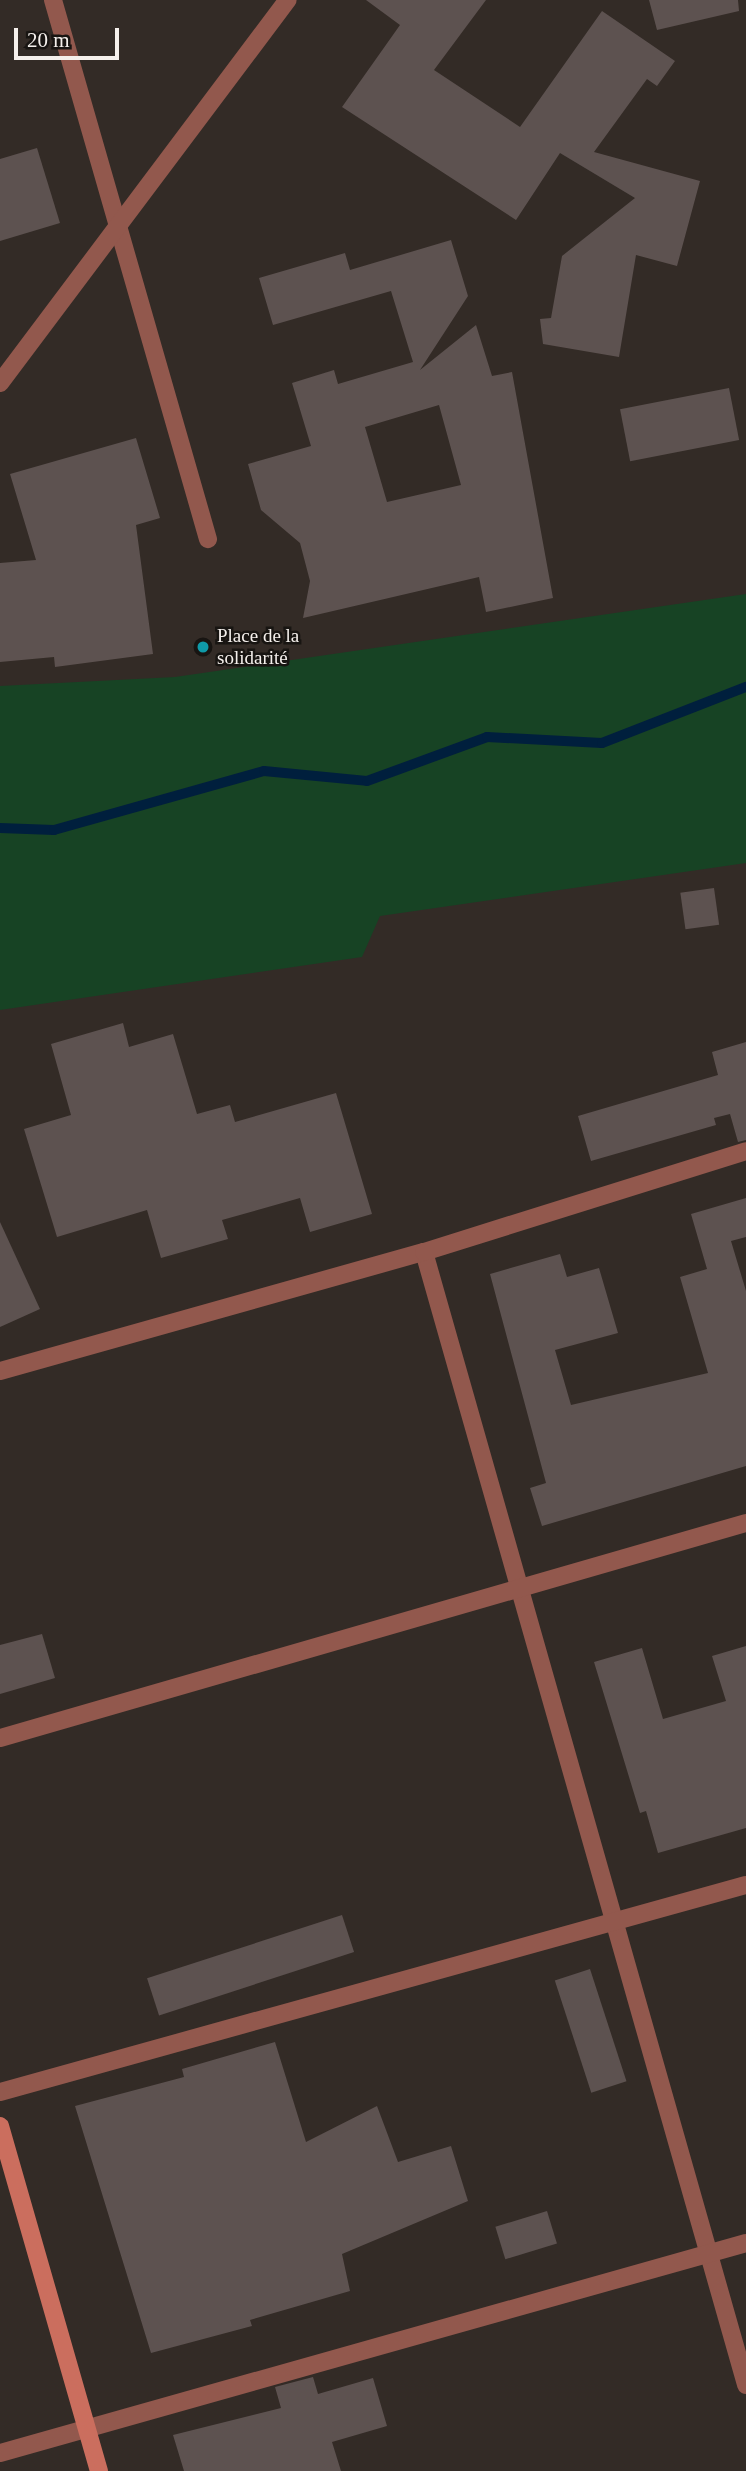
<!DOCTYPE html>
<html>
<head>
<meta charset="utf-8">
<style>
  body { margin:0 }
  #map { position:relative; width:746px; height:2471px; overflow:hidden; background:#332b26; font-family:Georgia,serif }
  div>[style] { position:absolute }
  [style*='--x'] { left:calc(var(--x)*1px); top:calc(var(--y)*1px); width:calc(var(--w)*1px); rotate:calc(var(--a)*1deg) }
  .green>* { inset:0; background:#174324 }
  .stream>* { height:10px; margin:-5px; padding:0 5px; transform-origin:5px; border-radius:5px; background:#001f3d }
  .building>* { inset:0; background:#5d5250; transform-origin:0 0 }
  .street>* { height:18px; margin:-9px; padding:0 9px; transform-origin:9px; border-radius:9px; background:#92584d }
  .secondary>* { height:18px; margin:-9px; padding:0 9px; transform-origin:9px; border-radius:9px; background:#cb6e5e }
  .dots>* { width:19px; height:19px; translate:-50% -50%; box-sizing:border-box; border:4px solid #181512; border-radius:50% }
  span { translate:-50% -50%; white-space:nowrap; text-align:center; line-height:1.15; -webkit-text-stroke:5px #181512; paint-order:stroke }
  .poi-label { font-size:19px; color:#f5f0ec }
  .left { translate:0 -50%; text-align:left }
  .scale { position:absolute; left:14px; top:28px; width:105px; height:32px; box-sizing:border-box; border:4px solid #f5f0ec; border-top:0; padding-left:9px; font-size:21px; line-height:24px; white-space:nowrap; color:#f5f0ec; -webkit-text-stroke:5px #181512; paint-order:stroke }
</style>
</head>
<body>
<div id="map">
  <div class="green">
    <i style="clip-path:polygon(746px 594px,746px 863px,380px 916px,362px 957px,0 1010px,0 686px,175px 677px)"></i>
  </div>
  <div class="stream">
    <i style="--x:0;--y:828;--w:54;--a:2.1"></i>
    <i style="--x:54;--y:830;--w:218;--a:-15.7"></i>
    <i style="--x:264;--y:771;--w:103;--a:5.5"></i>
    <i style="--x:367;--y:781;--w:128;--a:-20.1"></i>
    <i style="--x:487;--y:737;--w:115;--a:3"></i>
    <i style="--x:602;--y:743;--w:155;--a:-21.3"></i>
  </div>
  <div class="building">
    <i style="clip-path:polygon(366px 0,486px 0,434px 70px,520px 127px,602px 11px,675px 61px,657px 86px,647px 79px,594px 152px,700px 181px,677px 266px,636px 255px,619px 357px,543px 344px,540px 319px,551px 318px,562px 256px,635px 198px,560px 153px,516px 220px,342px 107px,400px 25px)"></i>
    <i style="clip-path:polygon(649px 0,738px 0,739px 11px,657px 30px)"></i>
    <i style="clip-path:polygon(37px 148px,60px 223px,0 241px,0 159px)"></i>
    <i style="clip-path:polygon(evenodd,451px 240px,468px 296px,420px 370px,476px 325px,492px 376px,512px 372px,553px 598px,486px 612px,479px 577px,303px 618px,310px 581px,300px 543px,261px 510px,248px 464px,311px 446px,292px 383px,334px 370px,338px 384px,413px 362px,391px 291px,273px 325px,259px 278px,345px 253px,350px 270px,451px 240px,439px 405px,461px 485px,387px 502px,365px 427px,439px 405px)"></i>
    <i style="left:729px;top:388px;width:53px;height:111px;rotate:79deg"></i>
    <i style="clip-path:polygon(136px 438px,160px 518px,136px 525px,153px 654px,55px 667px,54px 657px,0 662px,0 563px,36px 560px,10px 474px)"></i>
    <i style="left:714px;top:888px;width:37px;height:34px;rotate:82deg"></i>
    <i style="clip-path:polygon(123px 1023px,129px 1047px,173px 1034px,197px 1114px,230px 1105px,235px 1122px,336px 1093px,372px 1214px,310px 1232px,300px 1198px,222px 1220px,228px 1239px,161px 1258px,147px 1210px,57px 1237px,24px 1129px,71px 1115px,51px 1044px)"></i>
    <i style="clip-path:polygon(746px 1042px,746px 1140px,738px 1142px,730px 1114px,714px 1118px,716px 1125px,591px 1161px,578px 1116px,718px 1075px,712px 1052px)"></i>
    <i style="clip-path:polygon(746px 1198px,746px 1237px,731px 1241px,746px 1291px,746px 1466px,542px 1526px,530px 1488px,546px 1483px,490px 1274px,560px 1254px,567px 1277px,599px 1268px,618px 1333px,555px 1350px,571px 1405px,708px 1373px,680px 1277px,707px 1269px,691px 1214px)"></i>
    <i style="clip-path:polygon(0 1222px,40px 1309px,0 1327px)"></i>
    <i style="clip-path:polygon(42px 1634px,55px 1678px,0 1694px,0 1645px)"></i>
    <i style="clip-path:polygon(746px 1646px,746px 1828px,658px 1853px,646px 1811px,640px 1813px,594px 1662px,642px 1648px,663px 1719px,726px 1701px,712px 1656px)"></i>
    <i style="left:342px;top:1915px;width:39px;height:205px;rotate:72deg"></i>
    <i style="left:590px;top:1969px;width:118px;height:37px;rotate:72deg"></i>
    <i style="clip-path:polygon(275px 2042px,306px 2142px,377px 2106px,398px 2162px,451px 2146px,468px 2201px,342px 2254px,350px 2291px,250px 2320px,252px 2326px,151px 2353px,75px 2106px,184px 2077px,182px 2069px)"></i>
    <i style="left:547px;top:2211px;width:34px;height:54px;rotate:73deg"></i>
    <i style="clip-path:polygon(313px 2377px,318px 2394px,373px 2378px,387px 2426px,332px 2442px,341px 2471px,184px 2471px,173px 2435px,281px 2408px,275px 2387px)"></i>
  </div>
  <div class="street">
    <i style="--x:53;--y:0;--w:561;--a:73.96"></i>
    <i style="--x:0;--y:383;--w:479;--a:-53.1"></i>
    <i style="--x:424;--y:1252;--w:1178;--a:74.13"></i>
    <i style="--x:0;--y:1371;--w:440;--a:-15.7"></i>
    <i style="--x:424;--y:1252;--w:337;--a:-17.4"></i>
    <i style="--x:0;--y:1738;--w:776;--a:-16.08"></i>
    <i style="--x:0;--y:2092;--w:774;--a:-15.51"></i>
    <i style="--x:0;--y:2453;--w:775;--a:-15.72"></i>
  </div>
  <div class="secondary">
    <i style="--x:0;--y:2126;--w:359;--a:74"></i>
  </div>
  <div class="dots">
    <i style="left:203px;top:647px;background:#0f9aa8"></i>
  </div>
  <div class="poi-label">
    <span class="left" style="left:217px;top:647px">Place de la<br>solidarité</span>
  </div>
  <div class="scale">20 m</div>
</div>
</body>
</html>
